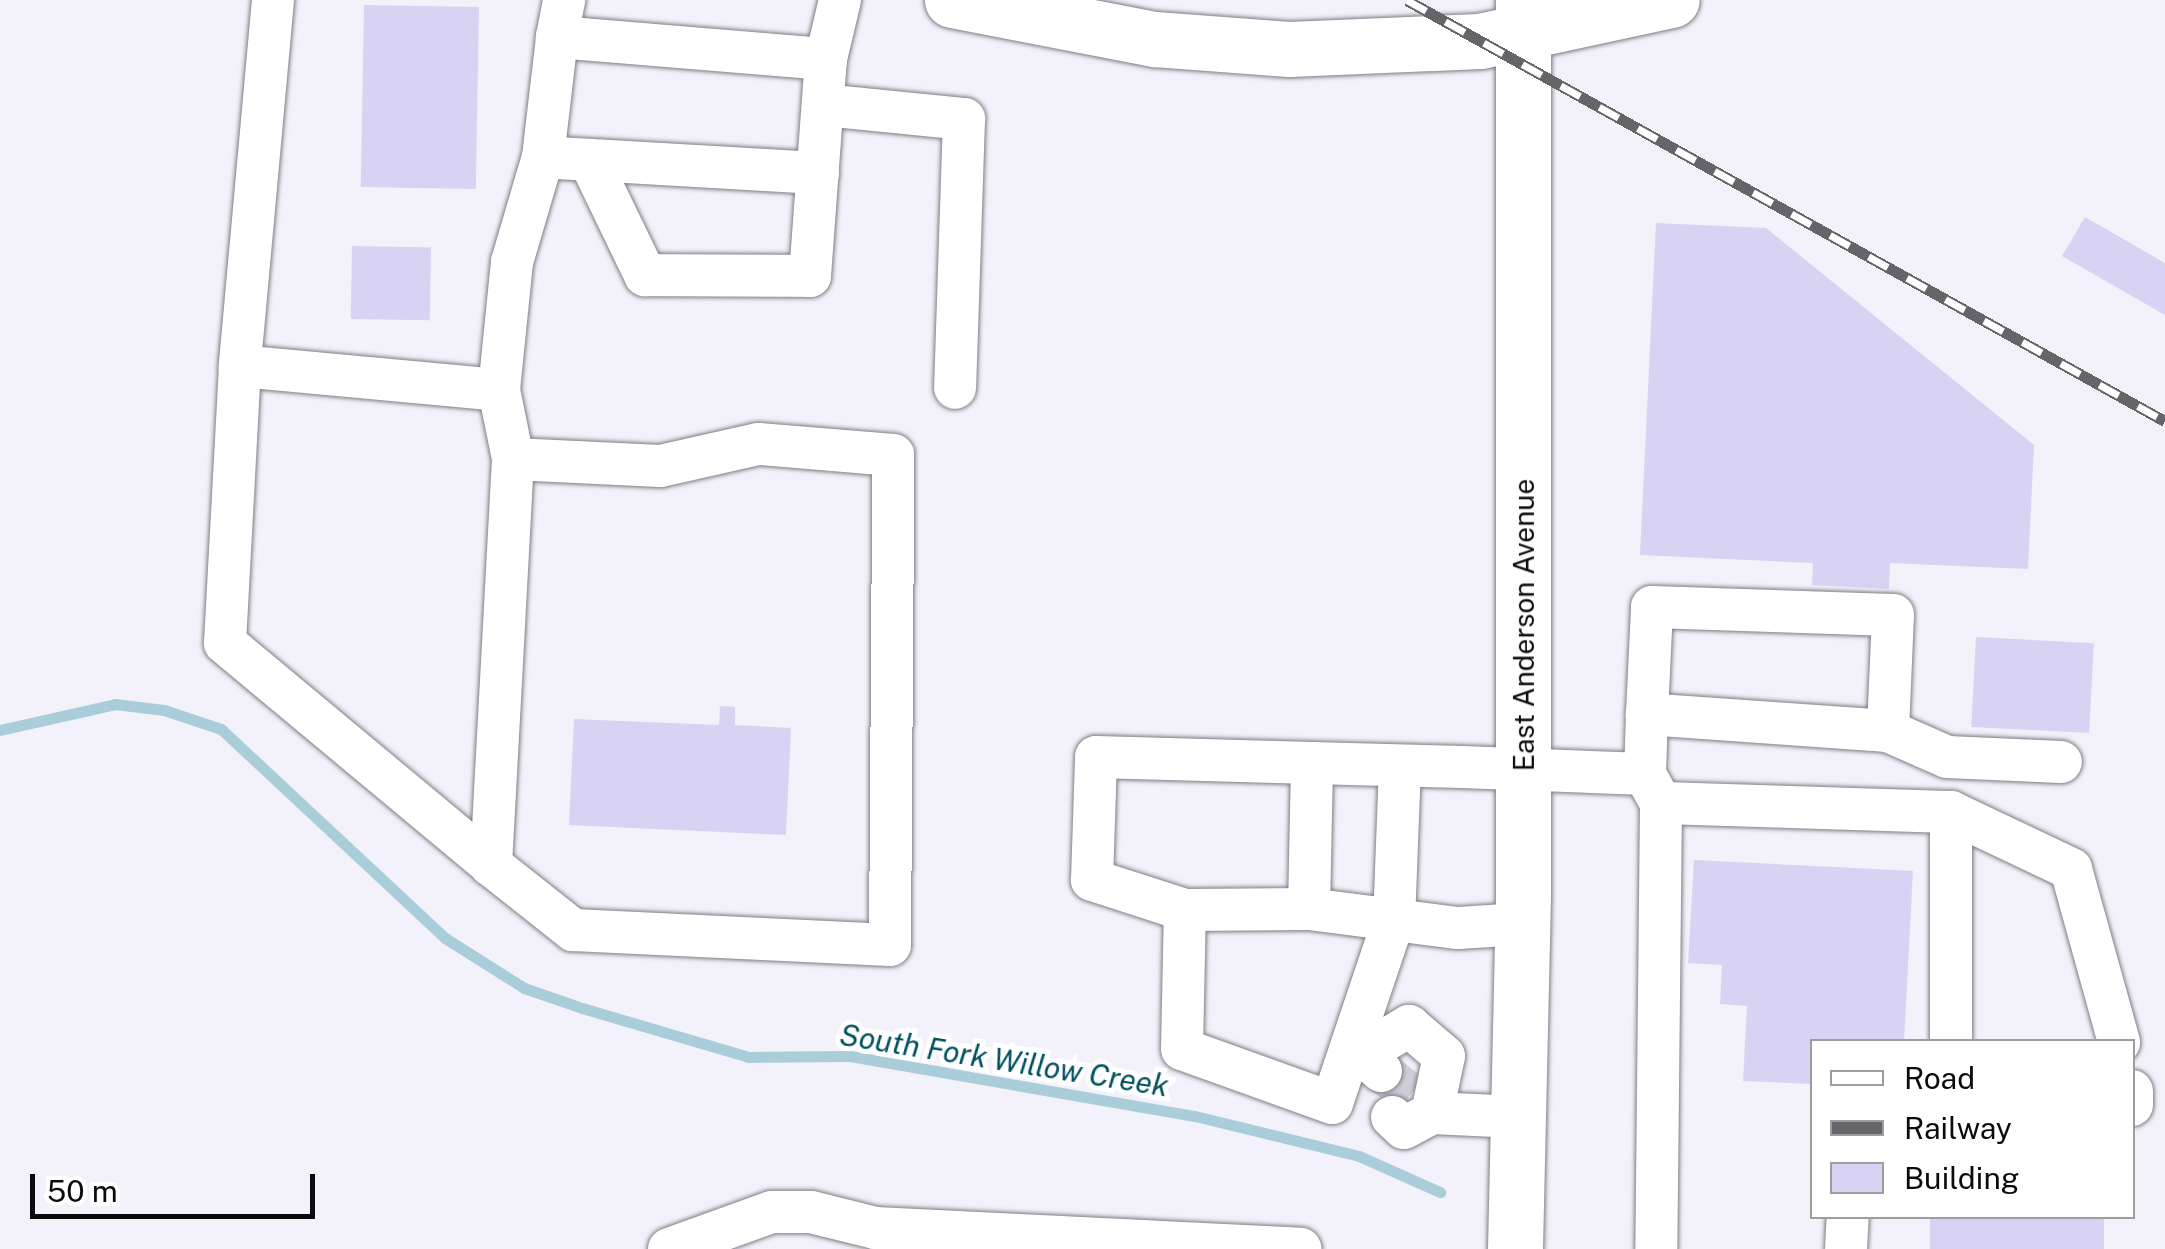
<!DOCTYPE html>
<html>
<head>
<meta charset="utf-8">
<style>
  body { margin:0 }
  #map { position:relative; width:2165px; height:1249px; overflow:hidden; background:#f3f1fa; font-family:"Public Sans",sans-serif }
  div>[style] { position:absolute }
  [style*='--x'] { left:calc(var(--x)*1px); top:calc(var(--y)*1px); width:calc(var(--w)*1px); rotate:calc(var(--a)*1deg) }
  .stream>* { height:11px; margin:-5.5px; padding:0 5.5px; transform-origin:5.5px; border-radius:5.5px; background:#a9ceda }
  .building>* { inset:0; background:#d8d3f2; transform-origin:0 0 }
  .minor-tunnel>* { height:42px; margin-top:-21px; transform-origin:0; background:repeating-linear-gradient(90deg,#d0ced7 0 42px,transparent 0 63px) }
  .roads { filter:drop-shadow(0 0 2px #7f7d85) drop-shadow(0 0 2px #7f7d85) }
  .minor>* { height:42px; margin:-21px; padding:0 21px; transform-origin:21px; border-radius:21px; background:#fff }
  .major>* { height:55px; margin:-27.5px; padding:0 27.5px; transform-origin:27.5px; border-radius:27.5px; background:#fff }
  .rail>* { height:11px; margin-top:-5.5px; transform-origin:0; background:repeating-linear-gradient(90deg,#fff 0 22px,#656469 0 44px); box-sizing:border-box; border-block:2px solid #656469 }
  span { translate:-50% -50%; white-space:nowrap; text-align:center; line-height:1.15; -webkit-text-stroke:10px #fff; paint-order:stroke }
  .street-label { font-size:28px; color:#0b0b0e }
  .water-label { font-size:30px; color:#005061; font-style:italic }
  .legend { position:absolute; left:1810px; top:1039px; width:325px; height:180px; box-sizing:border-box; background:#fff; border:2px solid #9d9d9f; margin:0; padding:12px 18px; list-style:none; font-size:30px; color:#0b0b0e }
  .legend li { display:flex; align-items:center; gap:20px; height:50px }
  .legend b { width:50px; border:2px solid #9d9d9f }
  .scale { position:absolute; left:30px; top:1174px; width:285px; height:45px; box-sizing:border-box; border:5px solid #0b0b0e; border-top:0; padding-left:12px; font-size:30px; line-height:35px; white-space:nowrap; color:#0b0b0e; -webkit-text-stroke:8px #fff; paint-order:stroke }
</style>
</head>
<body>
<div id="map">
  <div class="stream">
    <i style="--x:0;--y:730;--w:118;--a:-12.7"></i>
    <i style="--x:115;--y:704;--w:49;--a:7"></i>
    <i style="--x:164;--y:710;--w:60;--a:18.4"></i>
    <i style="--x:221;--y:729;--w:306;--a:43"></i>
    <i style="--x:445;--y:938;--w:93;--a:32.3"></i>
    <i style="--x:524;--y:988;--w:61;--a:19"></i>
    <i style="--x:582;--y:1008;--w:173;--a:16.4"></i>
    <i style="--x:748;--y:1057;--w:102;--a:-0.6"></i>
    <i style="--x:850;--y:1056;--w:350;--a:9.9"></i>
    <i style="--x:1195;--y:1116;--w:169;--a:13.7"></i>
    <i style="--x:1359;--y:1156;--w:89;--a:24"></i>
  </div>
  <div class="building">
    <i style="left:364px;top:5px;width:115px;height:182px;rotate:1deg"></i>
    <i style="clip-path:polygon(2085px 217px,2165px 263px,2165px 315px,2062px 256px)"></i>
    <i style="clip-path:polygon(1656px 223px,1766px 228px,2034px 445px,2028px 569px,1890px 563px,1889px 589px,1812px 585px,1813px 563px,1640px 555px)"></i>
    <i style="left:352px;top:246px;width:79px;height:73px;rotate:1deg"></i>
    <i style="left:1976px;top:637px;width:118px;height:90px;rotate:3deg"></i>
    <i style="clip-path:polygon(720px 706px,735px 707px,735px 725px,791px 728px,786px 835px,569px 825px,574px 719px,719px 725px)"></i>
    <i style="clip-path:polygon(1694px 860px,1913px 871px,1904px 1042px,1812px 1042px,1812px 1084px,1743px 1081px,1747px 1006px,1720px 1004px,1722px 965px,1688px 963px)"></i>
    <i style="left:1930px;top:1216px;width:174px;height:33px"></i>
  </div>
  <div class="minor-tunnel">
    <i style="--x:1381;--y:1071;--w:38;--a:39"></i>
  </div>
  <div class="roads">
    <div class="minor">
      <i style="--x:273;--y:0;--w:367;--a:95.2"></i>
      <i style="--x:240;--y:366;--w:277;--a:93.1"></i>
      <i style="--x:225;--y:643;--w:346;--a:39.8"></i>
      <i style="--x:491;--y:865;--w:105;--a:38.4"></i>
      <i style="--x:573;--y:930;--w:317;--a:2.7"></i>
      <i style="--x:890;--y:945;--w:490;--a:-89.6"></i>
      <i style="--x:893;--y:455;--w:135;--a:-175.3"></i>
      <i style="--x:758;--y:444;--w:100;--a:167.3"></i>
      <i style="--x:660;--y:466;--w:147;--a:-177.3"></i>
      <i style="--x:513;--y:459;--w:407;--a:93.1"></i>
      <i style="--x:557;--y:37;--w:38;--a:-79"></i>
      <i style="--x:823;--y:105;--w:142;--a:5.7"></i>
      <i style="--x:964;--y:119;--w:269;--a:91.9"></i>
      <i style="--x:590;--y:161;--w:127;--a:64.2"></i>
      <i style="--x:645;--y:275;--w:165;--a:0.3"></i>
      <i style="--x:810;--y:276;--w:218;--a:-85.8"></i>
      <i style="--x:826;--y:59;--w:61;--a:-76.7"></i>
      <i style="--x:818;--y:173;--w:275;--a:-176.7"></i>
      <i style="--x:543;--y:157;--w:121;--a:-83.3"></i>
      <i style="--x:557;--y:37;--w:270;--a:4.7"></i>
      <i style="--x:240;--y:366;--w:260;--a:5.3"></i>
      <i style="--x:499;--y:390;--w:70;--a:78.5"></i>
      <i style="--x:499;--y:390;--w:129;--a:-84.2"></i>
      <i style="--x:512;--y:262;--w:109;--a:-73.6"></i>
      <i style="--x:1888;--y:731;--w:64;--a:23.8"></i>
      <i style="--x:1947;--y:757;--w:114;--a:2.5"></i>
      <i style="--x:1400;--y:766;--w:153;--a:92.2"></i>
      <i style="--x:1394;--y:919;--w:194;--a:108.6"></i>
      <i style="--x:1332;--y:1103;--w:159;--a:-160.2"></i>
      <i style="--x:1182;--y:1049;--w:139;--a:-88.8"></i>
      <i style="--x:1185;--y:910;--w:98;--a:-162.1"></i>
      <i style="--x:1092;--y:880;--w:123;--a:-88.1"></i>
      <i style="--x:1096;--y:757;--w:216;--a:1.6"></i>
      <i style="--x:1312;--y:763;--w:150;--a:1.5"></i>
      <i style="--x:1462;--y:767;--w:183;--a:2.2"></i>
      <i style="--x:1645;--y:774;--w:60;--a:-88.1"></i>
      <i style="--x:1647;--y:714;--w:107;--a:-87.3"></i>
      <i style="--x:1652;--y:607;--w:241;--a:1.9"></i>
      <i style="--x:1893;--y:615;--w:116;--a:92.5"></i>
      <i style="--x:1888;--y:731;--w:242;--a:-176"></i>
      <i style="--x:1647;--y:778;--w:29;--a:61"></i>
      <i style="--x:1661;--y:803;--w:446;--a:90.6"></i>
      <i style="--x:1661;--y:803;--w:290;--a:1.8"></i>
      <i style="--x:1951;--y:812;--w:230;--a:90"></i>
      <i style="--x:1951;--y:812;--w:133;--a:25.4"></i>
      <i style="--x:2071;--y:869;--w:180;--a:74.5"></i>
      <i style="--x:1309;--y:909;--w:146;--a:-88.8"></i>
      <i style="--x:1185;--y:910;--w:124;--a:-0.5"></i>
      <i style="--x:1309;--y:909;--w:150;--a:7.3"></i>
      <i style="--x:1458;--y:928;--w:64;--a:-3.6"></i>
      <i style="--x:1381;--y:1071;--w:25;--a:-138"></i>
      <i style="--x:1362;--y:1054;--w:55;--a:-30.8"></i>
      <i style="--x:1409;--y:1026;--w:46;--a:40.6"></i>
      <i style="--x:1444;--y:1056;--w:58;--a:101.9"></i>
      <i style="--x:2132;--y:1091;--w:14;--a:90"></i>
      <i style="--x:1392;--y:1117;--w:16;--a:43"></i>
      <i style="--x:1404;--y:1128;--w:32;--a:-28"></i>
      <i style="--x:1432;--y:1113;--w:86;--a:2.7"></i>
      <i style="--x:669;--y:1249;--w:109;--a:-19.8"></i>
      <i style="--x:772;--y:1212;--w:39;--a:0"></i>
      <i style="--x:811;--y:1212;--w:66;--a:14"></i>
      <i style="--x:875;--y:1228;--w:426;--a:2.8"></i>
      <i style="--x:1846;--y:1249;--w:33;--a:-87"></i>
    </div>
    <div class="major">
      <i style="--x:952;--y:0;--w:207;--a:10.9"></i>
      <i style="--x:1155;--y:39;--w:134;--a:4.3"></i>
      <i style="--x:1289;--y:49;--w:191;--a:-2.4"></i>
      <i style="--x:1480;--y:41;--w:196;--a:-12.1"></i>
      <i style="--x:1515;--y:1249;--w:353;--a:-88.7"></i>
      <i style="--x:1523;--y:896;--w:896;--a:-90"></i>
    </div>
  </div>
  <div class="rail">
    <i style="--x:1407;--y:0;--w:867;--a:29.05"></i>
  </div>
  <div class="street-label">
    <span style="left:1524px;top:625px;rotate:-90deg">East Anderson Avenue</span>
  </div>
  <div class="water-label">
    <span style="left:1004px;top:1060px;rotate:9deg">South Fork Willow Creek</span>
  </div>
  <ul class="legend">
  <li><b style="height:12px;background:#fff"></b>Road</li>
  <li><b style="height:12px;background:#656469"></b>Railway</li>
  <li><b style="height:28px;background:#d8d3f2"></b>Building</li>
  </ul>
  <div class="scale">50 m</div>
</div>
</body>
</html>
